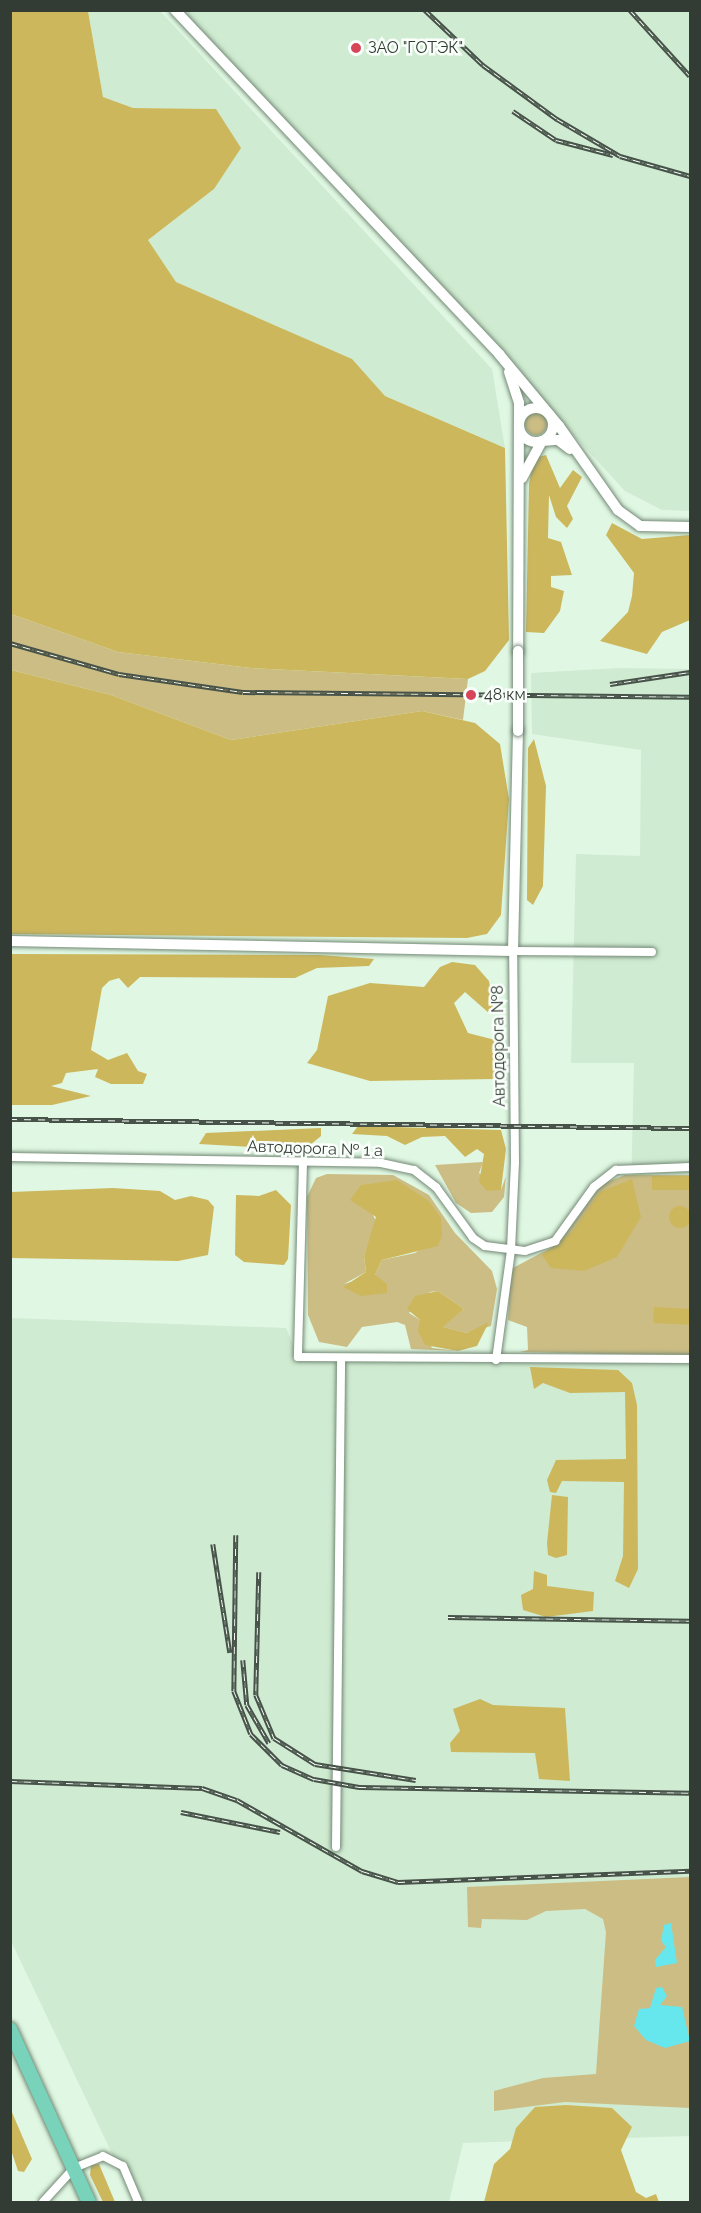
<!DOCTYPE html>
<html>
<head>
<meta charset="utf-8">
<style>
  body { margin:0 }
  #map { position:relative; width:701px; height:2213px; overflow:hidden; background:#e0f8e3; font-family:Raleway,sans-serif }
  div>[style] { position:absolute }
  [style*='--x'] { left:calc(var(--x)*1px); top:calc(var(--y)*1px); width:calc(var(--w)*1px); rotate:calc(var(--a)*1deg) }
  .built>* { inset:0; background:#cfebd1 }
  .green>* { inset:0; background:#ccbd84 }
  .round { border-radius:50% }
  .forest>* { inset:0; background:#cdb75d; transform-origin:0 0 }
  .water>* { inset:0; background:#66e7ee }
  .roads { filter:drop-shadow(0 0 2px #748976) drop-shadow(0 0 2px #748976) }
  .street>* { height:8px; margin:-4px; padding:0 4px; transform-origin:4px; border-radius:4px; background:#fff }
  .secondary>* { height:10px; margin:-5px; padding:0 5px; transform-origin:5px; border-radius:5px; background:#fff }
  .secondary>.ring { margin:-5px; padding:0; box-sizing:content-box; background:none; border:10px solid #fff; border-radius:50% }
  .highway>* { height:14px; margin:-7px; padding:0 7px; transform-origin:7px; border-radius:7px; background:#79d3bb }
  .rail>* { height:4.5px; margin-top:-2.25px; transform-origin:0; background:repeating-linear-gradient(90deg,#fafffb 0 7px,#475249 0 14px); box-sizing:border-box; border-block:2px solid #475249 }
  .bridges { filter:drop-shadow(0 0 2px #748976) drop-shadow(0 0 2px #748976) }
  .secondary-bridge>* { height:10px; margin:-5px; padding:0 5px; transform-origin:5px; border-radius:5px; background:#fff }
  .dots>* { width:16px; height:16px; translate:-50% -50%; box-sizing:border-box; border:3px solid #fafffb; border-radius:50% }
  span { translate:-50% -50%; white-space:nowrap; text-align:center; line-height:1.15; -webkit-text-stroke:5px #fafffb; paint-order:stroke }
  .poi-label { font-size:16px; color:#333c34 }
  .left { translate:0 -50%; text-align:left }
  .street-label { font-size:16px; color:#333c34 }
  .frame { position:absolute; inset:0; border:12px solid #333c34; pointer-events:none }
</style>
</head>
<body>
<div id="map">
  <div class="built">
    <i style="clip-path:polygon(88px 11px,160px 11px,492px 369px,505px 448px,385px 396px,351px 359px,176px 282px,148px 240px,214px 189px,216px 109px,132px 108px,103px 97px)"></i>
    <i style="clip-path:polygon(183px 11px,690px 11px,690px 511px,662px 510px,625px 491px)"></i>
    <i style="clip-path:polygon(619px 668px,690px 669px,690px 1190px,631px 1190px,634px 1063px,571px 1063px,576px 854px,640px 856px,641px 750px,532px 734px,531px 673px)"></i>
    <i style="clip-path:polygon(11px 1318px,286px 1328px,298px 1357px,690px 1357px,690px 2136px,463px 2143px,449px 2202px,135px 2202px,11px 1941px)"></i>
  </div>
  <div class="green">
    <i class="round" style="left:525px;top:413px;width:22px;height:22px"></i>
    <i style="clip-path:polygon(11px 614px,118px 652px,251px 668px,468px 679px,463px 720px,422px 711px,231px 740px,111px 695px,11px 670px)"></i>
    <i style="clip-path:polygon(483px 1162px,479px 1173px,501px 1190px,506px 1176px,504px 1197px,492px 1212px,471px 1213px,456px 1203px,435px 1165px)"></i>
    <i style="clip-path:polygon(evenodd,327px 1174px,393px 1175px,429px 1195px,455px 1233px,492px 1271px,497px 1289px,491px 1326px,467px 1333px,442px 1327px,464px 1309px,438px 1291px,430px 1292px,409px 1313px,420px 1320px,432px 1348px,458px 1351px,411px 1349px,405px 1325px,397px 1322px,362px 1327px,347px 1347px,319px 1342px,308px 1315px,307px 1197px,316px 1178px,327px 1174px,350px 1200px,442px 1235px,415px 1253px,382px 1260px,375px 1275px,344px 1284px,366px 1272px,364px 1256px,376px 1221px,371px 1211px,350px 1200px)"></i>
    <i style="clip-path:polygon(625px 1175px,690px 1175px,690px 1356px,520px 1352px,528px 1350px,527px 1327px,508px 1320px,511px 1269px,558px 1244px,602px 1184px)"></i>
    <i style="clip-path:polygon(690px 1877px,690px 2108px,565px 2102px,494px 2111px,494px 2091px,543px 2078px,596px 2074px,606px 1932px,603px 1919px,585px 1909px,546px 1911px,527px 1920px,482px 1919px,481px 1928px,468px 1927px,467px 1887px)"></i>
  </div>
  <div class="forest">
    <i style="clip-path:polygon(11px 10px,88px 11px,103px 97px,133px 108px,216px 109px,241px 148px,214px 189px,148px 240px,176px 282px,352px 359px,385px 396px,505px 448px,509px 640px,485px 671px,468px 679px,251px 668px,118px 652px,11px 614px)"></i>
    <i style="clip-path:polygon(546px 455px,560px 488px,573px 470px,582px 477px,567px 506px,573px 519px,567px 528px,556px 517px,549px 495px,548px 538px,561px 542px,572px 575px,551px 576px,551px 587px,564px 591px,560px 611px,544px 633px,526px 632px,529px 484px,534px 458px)"></i>
    <i style="clip-path:polygon(612px 523px,642px 539px,690px 535px,690px 620px,662px 632px,647px 654px,600px 641px,628px 612px,632px 596px,634px 573px,606px 535px)"></i>
    <i style="clip-path:polygon(11px 670px,111px 695px,231px 740px,422px 711px,475px 723px,500px 744px,509px 799px,501px 915px,487px 934px,467px 938px,11px 934px)"></i>
    <i style="clip-path:polygon(534px 739px,546px 786px,543px 886px,533px 905px,527px 900px,528px 748px)"></i>
    <i style="clip-path:polygon(11px 954px,320px 955px,374px 959px,369px 966px,317px 968px,295px 978px,140px 977px,128px 988px,119px 978px,109px 981px,102px 988px,91px 1050px,108px 1060px,127px 1053px,138px 1071px,147px 1074px,143px 1084px,111px 1084px,95px 1077px,98px 1069px,66px 1073px,62px 1083px,51px 1086px,91px 1096px,52px 1105px,11px 1105px)"></i>
    <i style="clip-path:polygon(452px 962px,475px 965px,489px 981px,494px 1010px,490px 1014px,465px 992px,454px 1003px,468px 1033px,499px 1041px,501px 1064px,495px 1079px,370px 1081px,307px 1063px,317px 1050px,328px 996px,370px 983px,424px 987px,440px 967px)"></i>
    <i style="clip-path:polygon(358px 1126px,501px 1130px,506px 1149px,501px 1190px,487px 1191px,479px 1182px,484px 1154px,477px 1149px,465px 1157px,445px 1136px,422px 1137px,405px 1145px,387px 1136px,352px 1134px)"></i>
    <i style="clip-path:polygon(321px 1128px,321px 1136px,304px 1150px,199px 1144px,206px 1133px)"></i>
    <i style="left:652px;top:1176px;width:38px;height:14px"></i>
    <i style="clip-path:polygon(632px 1179px,641px 1217px,617px 1257px,584px 1271px,551px 1268px,542px 1255px,572px 1232px,600px 1192px)"></i>
    <i style="clip-path:polygon(397px 1180px,429px 1201px,441px 1218px,442px 1235px,438px 1246px,382px 1260px,375px 1275px,387px 1284px,387px 1293px,361px 1296px,343px 1287px,366px 1272px,364px 1256px,376px 1217px,350px 1200px,361px 1185px)"></i>
    <i style="clip-path:polygon(113px 1188px,160px 1191px,175px 1200px,191px 1196px,208px 1200px,214px 1207px,208px 1255px,178px 1261px,11px 1258px,11px 1192px)"></i>
    <i style="clip-path:polygon(276px 1190px,291px 1205px,288px 1259px,284px 1265px,244px 1262px,235px 1255px,236px 1195px,259px 1196px)"></i>
    <i class="round" style="left:669px;top:1206px;width:22px;height:22px"></i>
    <i style="clip-path:polygon(438px 1291px,464px 1309px,443px 1327px,467px 1333px,489px 1322px,477px 1346px,458px 1351px,425px 1345px,418px 1331px,420px 1320px,407px 1309px,415px 1296px)"></i>
    <i style="left:654px;top:1307px;width:36px;height:16px;rotate:3deg"></i>
    <i style="clip-path:polygon(530px 1367px,618px 1370px,632px 1383px,637px 1405px,638px 1569px,629px 1588px,615px 1581px,623px 1556px,624px 1482px,562px 1481px,556px 1493px,550px 1492px,547px 1480px,556px 1460px,626px 1459px,625px 1392px,570px 1393px,543px 1383px,534px 1389px)"></i>
    <i style="clip-path:polygon(552px 1495px,568px 1497px,567px 1555px,556px 1558px,548px 1555px,547px 1543px)"></i>
    <i style="clip-path:polygon(534px 1571px,547px 1575px,547px 1586px,594px 1592px,593px 1611px,546px 1617px,523px 1610px,521px 1595px,533px 1589px)"></i>
    <i style="clip-path:polygon(480px 1699px,493px 1705px,565px 1708px,570px 1781px,539px 1779px,535px 1753px,451px 1752px,450px 1743px,460px 1731px,453px 1709px)"></i>
    <i style="clip-path:polygon(566px 2105px,612px 2108px,632px 2127px,621px 2150px,636px 2192px,646px 2198px,656px 2194px,659px 2202px,484px 2202px,494px 2164px,510px 2149px,516px 2128px,535px 2107px)"></i>
    <i style="clip-path:polygon(11px 2110px,32px 2159px,24px 2172px,18px 2171px,11px 2150px)"></i>
    <i style="clip-path:polygon(99px 2164px,115px 2202px,103px 2202px,90px 2175px,91px 2165px)"></i>
  </div>
  <div class="water">
    <i style="clip-path:polygon(671px 1923px,677px 1963px,656px 1967px,655px 1960px,666px 1947px,661px 1941px,664px 1925px)"></i>
    <i style="clip-path:polygon(662px 1987px,667px 1996px,660px 2005px,682px 2007px,690px 2041px,665px 2048px,646px 2040px,634px 2026px,639px 2009px,650px 2008px,656px 1988px)"></i>
  </div>
  <div class="roads">
    <div class="street">
      <i style="--x:10;--y:1157;--w:371;--a:0.9"></i>
      <i style="--x:381;--y:1163;--w:34;--a:12"></i>
      <i style="--x:414;--y:1170;--w:28;--a:38"></i>
      <i style="--x:436;--y:1187;--w:63;--a:54"></i>
      <i style="--x:473;--y:1238;--w:14;--a:34"></i>
      <i style="--x:485;--y:1246;--w:40;--a:7.1"></i>
      <i style="--x:525;--y:1251;--w:32;--a:-18"></i>
      <i style="--x:555;--y:1241;--w:67;--a:-54.2"></i>
      <i style="--x:594;--y:1187;--w:28;--a:-38"></i>
      <i style="--x:616;--y:1170;--w:74;--a:-2.3"></i>
      <i style="--x:303;--y:1162;--w:195;--a:91.5"></i>
      <i style="--x:298;--y:1357;--w:392;--a:0.3"></i>
      <i style="--x:496;--y:1360;--w:111;--a:-82.2"></i>
      <i style="--x:511;--y:1250;--w:87;--a:-87.4"></i>
      <i style="--x:515;--y:1163;--w:212;--a:-90.5"></i>
      <i style="--x:513;--y:951;--w:139;--a:0.4"></i>
      <i style="--x:336;--y:1847;--w:489;--a:-89.4"></i>
      <i style="--x:43;--y:2202;--w:46;--a:-47.6"></i>
      <i style="--x:74;--y:2168;--w:31;--a:-22"></i>
      <i style="--x:103;--y:2156;--w:22;--a:27"></i>
      <i style="--x:123;--y:2166;--w:39;--a:67"></i>
    </div>
    <div class="secondary">
      <i style="--x:175;--y:10;--w:473;--a:46.7"></i>
      <i style="--x:499;--y:354;--w:94;--a:50.2"></i>
      <i style="--x:559;--y:426;--w:103;--a:54.9"></i>
      <i style="--x:618;--y:510;--w:27;--a:36"></i>
      <i style="--x:640;--y:526;--w:50;--a:1.1"></i>
      <i style="--x:509;--y:372;--w:33;--a:72"></i>
      <i style="--x:519;--y:403;--w:248;--a:90.2"></i>
      <i class="ring" style="left:519px;top:408px;width:24px;height:24px"></i>
      <i style="--x:522;--y:478;--w:42;--a:-61.6"></i>
      <i style="--x:542;--y:441;--w:16;--a:-4"></i>
      <i style="--x:558;--y:440;--w:15;--a:37"></i>
      <i style="--x:10;--y:941;--w:503;--a:1.14"></i>
      <i style="--x:513;--y:951;--w:220;--a:-88.7"></i>
    </div>
    <div class="highway">
      <i style="--x:10;--y:2029;--w:190;--a:65.5"></i>
    </div>
  </div>
  <div class="rail">
    <i style="--x:425;--y:10;--w:80;--a:43.5"></i>
    <i style="--x:483;--y:65;--w:92;--a:36.1"></i>
    <i style="--x:557;--y:119;--w:73;--a:30.4"></i>
    <i style="--x:620;--y:156;--w:73;--a:15.9"></i>
    <i style="--x:630;--y:10;--w:89;--a:47.7"></i>
    <i style="--x:513;--y:111;--w:52;--a:34"></i>
    <i style="--x:556;--y:140;--w:59;--a:14.7"></i>
    <i style="--x:10;--y:643;--w:113;--a:15.9"></i>
    <i style="--x:119;--y:674;--w:125;--a:8.3"></i>
    <i style="--x:243;--y:692;--w:447;--a:0.6"></i>
    <i style="--x:610;--y:684;--w:81;--a:-8.5"></i>
    <i style="--x:10;--y:1119;--w:680;--a:0.76"></i>
    <i style="--x:236;--y:1535;--w:156;--a:90.7"></i>
    <i style="--x:234;--y:1691;--w:46;--a:68.4"></i>
    <i style="--x:251;--y:1734;--w:44;--a:45"></i>
    <i style="--x:282;--y:1765;--w:35;--a:24"></i>
    <i style="--x:314;--y:1779;--w:46;--a:10.1"></i>
    <i style="--x:359;--y:1787;--w:331;--a:1"></i>
    <i style="--x:213;--y:1544;--w:110;--a:81.1"></i>
    <i style="--x:259;--y:1572;--w:123;--a:91.4"></i>
    <i style="--x:256;--y:1695;--w:47;--a:67.3"></i>
    <i style="--x:274;--y:1738;--w:49;--a:32.4"></i>
    <i style="--x:315;--y:1764;--w:102;--a:9"></i>
    <i style="--x:448;--y:1617;--w:242;--a:0.9"></i>
    <i style="--x:243;--y:1660;--w:45;--a:84.9"></i>
    <i style="--x:247;--y:1705;--w:44;--a:59.9"></i>
    <i style="--x:10;--y:1781;--w:192;--a:2.1"></i>
    <i style="--x:202;--y:1788;--w:37;--a:19"></i>
    <i style="--x:237;--y:1800;--w:144;--a:29.6"></i>
    <i style="--x:362;--y:1871;--w:38;--a:17"></i>
    <i style="--x:398;--y:1882;--w:292;--a:-2.2"></i>
    <i style="--x:181;--y:1812;--w:101;--a:11.4"></i>
  </div>
  <div class="bridges">
    <div class="secondary-bridge">
      <i style="--x:518;--y:651;--w:80;--a:90"></i>
    </div>
  </div>
  <div class="dots">
    <i style="left:356px;top:48px;background:#d64558"></i>
    <i style="left:471px;top:695px;background:#d64558"></i>
  </div>
  <div class="poi-label">
    <span class="left" style="left:368px;top:48px">ЗАО "ГОТЭК"</span>
    <span class="left" style="left:484px;top:695px">48 км</span>
  </div>
  <div class="street-label">
    <span style="left:499px;top:1046px;rotate:-91deg">Автодорога №8</span>
    <span style="left:315px;top:1149px;rotate:2deg">Автодорога № 1 а</span>
  </div>
  <div class="frame"></div>
</div>
</body>
</html>
